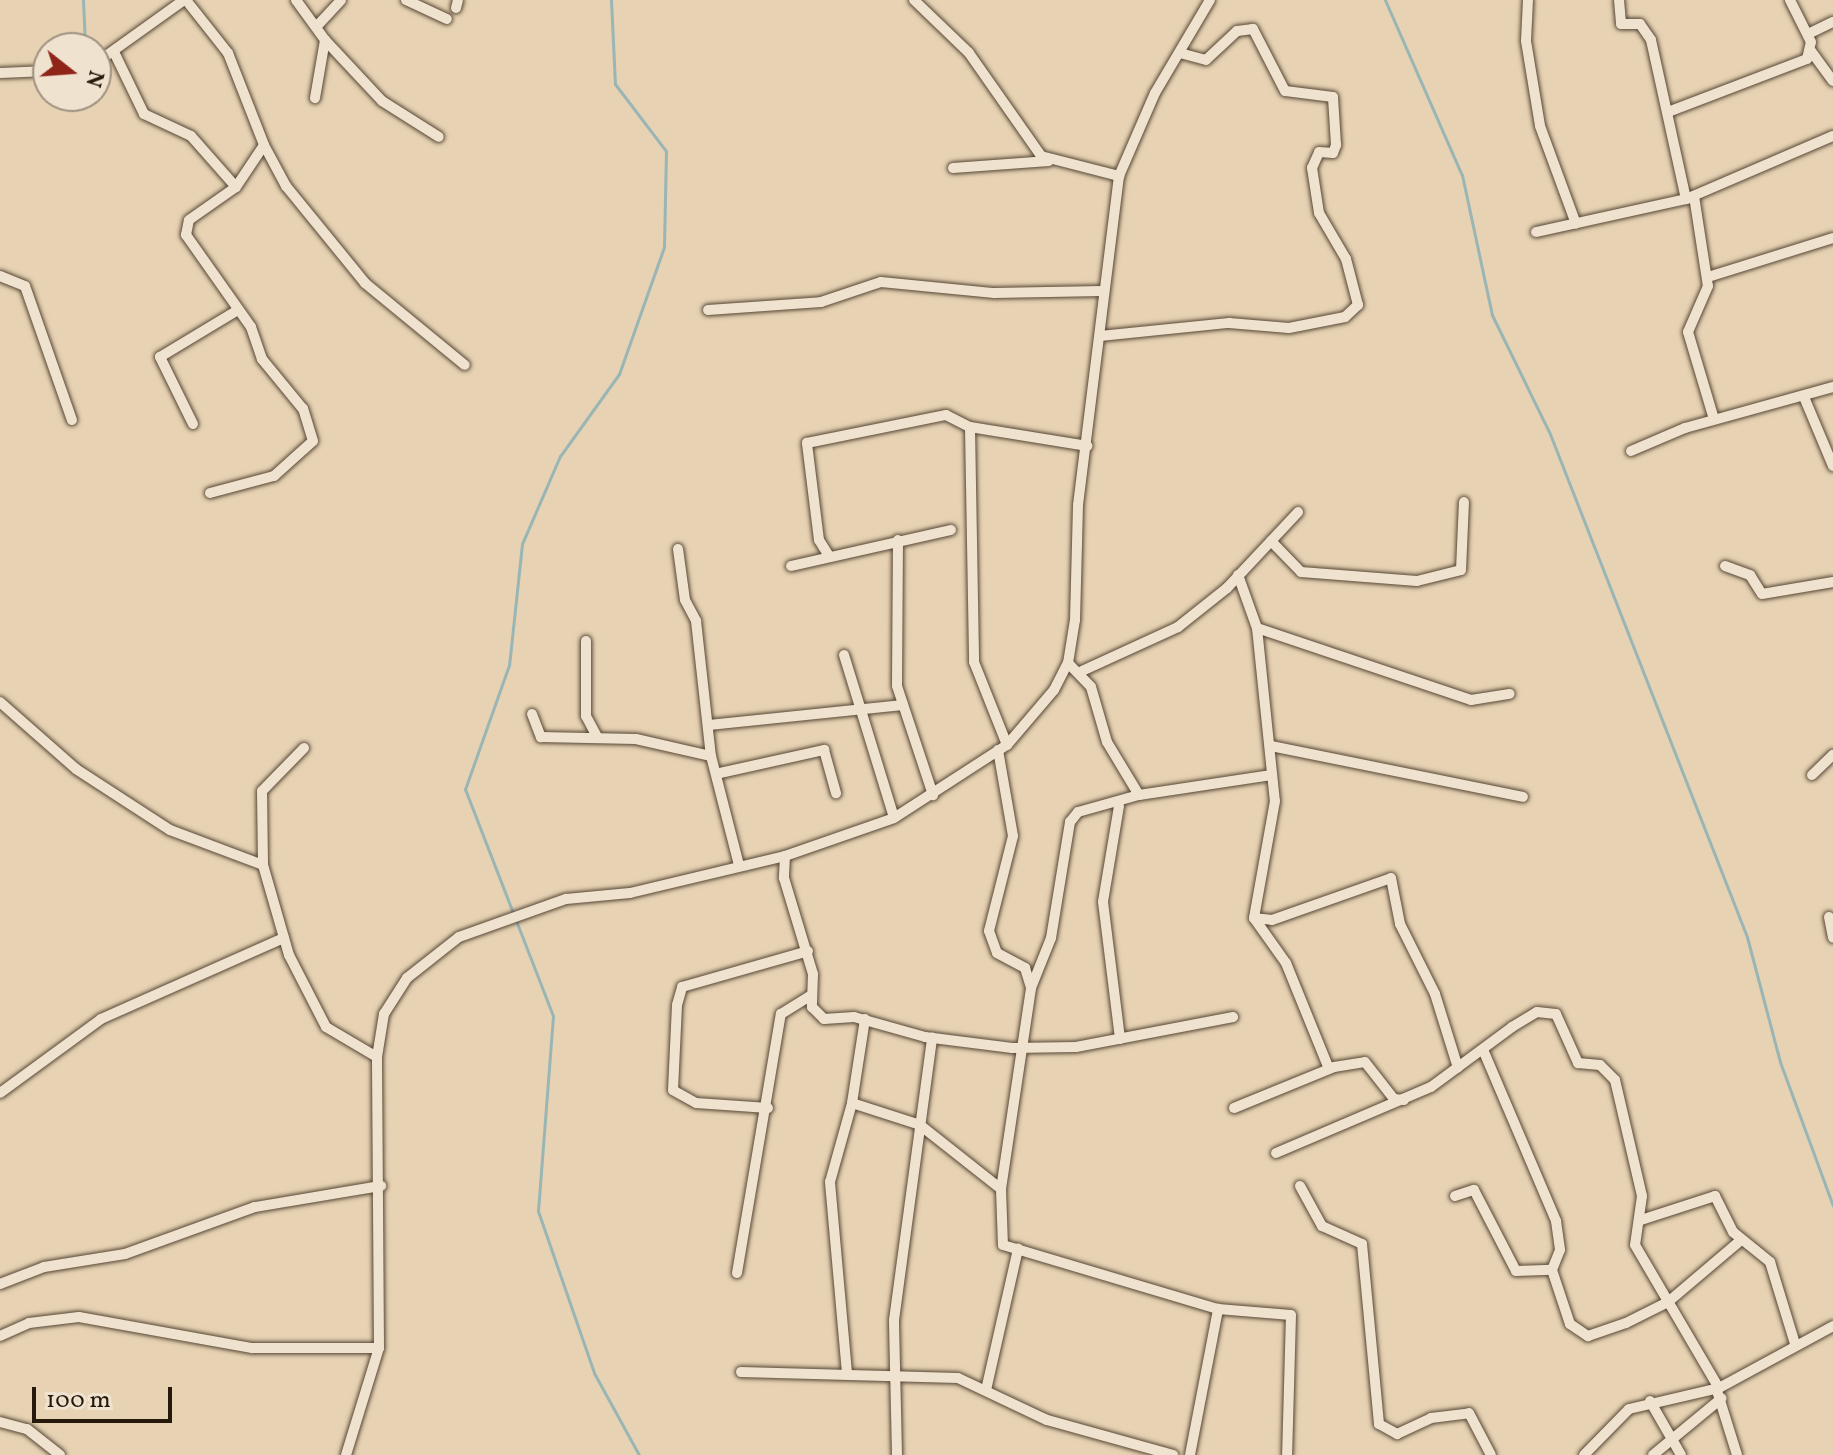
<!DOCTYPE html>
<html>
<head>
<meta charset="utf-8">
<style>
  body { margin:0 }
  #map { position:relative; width:1833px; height:1455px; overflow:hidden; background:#e7d2b3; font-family:Vollkorn,serif }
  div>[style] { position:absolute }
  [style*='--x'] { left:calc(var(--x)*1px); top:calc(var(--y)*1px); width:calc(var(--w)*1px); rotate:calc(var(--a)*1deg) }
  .stream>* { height:3px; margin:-1.5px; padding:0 1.5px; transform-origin:1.5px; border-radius:1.5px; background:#99b6b5 }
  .roads { filter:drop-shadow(0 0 2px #564735) drop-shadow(0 0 2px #564735) }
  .street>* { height:10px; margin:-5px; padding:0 5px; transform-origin:5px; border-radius:5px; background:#efe2ce }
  span { translate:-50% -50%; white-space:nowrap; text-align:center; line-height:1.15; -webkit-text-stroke:6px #efe2ce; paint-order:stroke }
  .north { position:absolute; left:32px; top:32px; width:80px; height:80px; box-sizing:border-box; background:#efe2ce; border:2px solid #9f9280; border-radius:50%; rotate:107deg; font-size:22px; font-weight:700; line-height:32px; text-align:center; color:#26190b }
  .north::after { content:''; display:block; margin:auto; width:28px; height:36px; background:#8f2418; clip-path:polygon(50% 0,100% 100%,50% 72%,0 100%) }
  .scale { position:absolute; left:32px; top:1387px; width:140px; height:36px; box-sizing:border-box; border:4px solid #26190b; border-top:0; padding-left:10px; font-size:24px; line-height:28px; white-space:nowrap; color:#26190b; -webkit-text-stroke:6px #efe2ce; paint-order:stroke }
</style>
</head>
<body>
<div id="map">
  <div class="stream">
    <i style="--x:83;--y:0;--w:44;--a:87.4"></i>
    <i style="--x:611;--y:0;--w:84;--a:87.3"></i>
    <i style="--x:615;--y:84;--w:84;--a:52.7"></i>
    <i style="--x:666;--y:151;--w:96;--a:91.2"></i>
    <i style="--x:664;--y:247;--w:135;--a:109.5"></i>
    <i style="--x:619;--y:374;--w:101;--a:125.7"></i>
    <i style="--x:560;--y:456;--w:96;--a:113.4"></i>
    <i style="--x:522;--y:544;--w:122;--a:96.1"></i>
    <i style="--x:509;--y:665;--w:132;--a:109.5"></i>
    <i style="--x:465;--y:789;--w:243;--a:68.8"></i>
    <i style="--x:553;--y:1016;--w:196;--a:94.4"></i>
    <i style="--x:538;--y:1211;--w:171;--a:70.9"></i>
    <i style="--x:594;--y:1373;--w:94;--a:61.2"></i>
    <i style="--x:1385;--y:0;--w:191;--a:66.3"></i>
    <i style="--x:1462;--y:175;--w:143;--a:77.9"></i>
    <i style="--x:1492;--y:315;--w:132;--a:64"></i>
    <i style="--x:1550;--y:434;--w:540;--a:68.61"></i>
    <i style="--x:1747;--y:937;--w:129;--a:75.2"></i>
    <i style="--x:1780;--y:1062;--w:153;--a:69.8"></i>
  </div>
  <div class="roads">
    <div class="street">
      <i style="--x:186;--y:0;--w:68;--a:51.6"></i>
      <i style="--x:228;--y:53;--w:99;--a:68.6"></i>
      <i style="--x:296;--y:0;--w:49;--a:54.1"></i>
      <i style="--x:325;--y:40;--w:59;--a:99.8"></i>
      <i style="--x:406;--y:0;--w:45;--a:24.9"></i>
      <i style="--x:914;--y:0;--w:76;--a:43.9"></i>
      <i style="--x:969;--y:53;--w:126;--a:55"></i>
      <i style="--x:1041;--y:156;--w:81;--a:14.4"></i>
      <i style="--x:1528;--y:0;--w:41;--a:92.8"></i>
      <i style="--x:1526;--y:41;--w:86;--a:80.6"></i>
      <i style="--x:1540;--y:126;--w:104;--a:69.8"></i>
      <i style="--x:1619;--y:0;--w:24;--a:85"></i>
      <i style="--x:1621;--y:24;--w:19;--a:0"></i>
      <i style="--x:1640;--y:24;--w:19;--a:55"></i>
      <i style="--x:1651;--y:40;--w:163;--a:77.6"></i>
      <i style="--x:456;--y:8;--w:8;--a:-76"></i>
      <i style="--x:317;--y:26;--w:35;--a:-47"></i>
      <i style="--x:1808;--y:34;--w:28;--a:-26"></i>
      <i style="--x:325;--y:40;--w:83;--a:46.9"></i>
      <i style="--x:382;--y:101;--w:67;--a:32.3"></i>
      <i style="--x:1811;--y:51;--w:37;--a:54"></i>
      <i style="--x:114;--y:52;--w:69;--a:64.2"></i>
      <i style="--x:144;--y:114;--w:52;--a:25.1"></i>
      <i style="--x:191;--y:136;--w:68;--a:48.6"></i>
      <i style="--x:236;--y:187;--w:50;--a:-56.3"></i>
      <i style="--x:264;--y:145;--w:47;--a:61.8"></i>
      <i style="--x:286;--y:186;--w:125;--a:50.8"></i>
      <i style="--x:365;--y:283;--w:129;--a:39.4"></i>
      <i style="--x:96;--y:63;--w:108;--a:-35.6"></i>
      <i style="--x:0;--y:73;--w:48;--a:-2.4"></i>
      <i style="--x:1668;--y:112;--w:149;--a:-20.9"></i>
      <i style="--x:1807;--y:59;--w:17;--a:-77"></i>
      <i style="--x:1811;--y:42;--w:47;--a:-116.6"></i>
      <i style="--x:953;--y:168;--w:96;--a:-4.2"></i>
      <i style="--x:1694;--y:196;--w:91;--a:81.2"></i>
      <i style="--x:1708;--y:286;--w:50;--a:113.5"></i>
      <i style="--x:1688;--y:332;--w:91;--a:73.4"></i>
      <i style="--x:1536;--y:232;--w:154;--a:-12.4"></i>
      <i style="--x:1686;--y:199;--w:160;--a:-23.2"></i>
      <i style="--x:0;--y:276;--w:27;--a:22"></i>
      <i style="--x:25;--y:286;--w:142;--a:70.7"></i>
      <i style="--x:1708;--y:277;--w:131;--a:-17.3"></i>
      <i style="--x:708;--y:310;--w:113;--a:-4"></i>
      <i style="--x:821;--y:302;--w:63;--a:-18.4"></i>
      <i style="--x:881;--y:282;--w:114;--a:5.6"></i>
      <i style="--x:994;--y:293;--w:108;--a:-1.1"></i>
      <i style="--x:1100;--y:336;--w:130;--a:-5.8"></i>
      <i style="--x:1229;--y:323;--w:60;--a:4.8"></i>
      <i style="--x:1289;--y:328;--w:57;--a:-11.1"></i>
      <i style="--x:1345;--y:317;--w:18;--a:-43"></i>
      <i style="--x:1358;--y:305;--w:48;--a:-104.6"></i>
      <i style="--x:1346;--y:259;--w:53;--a:-120.4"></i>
      <i style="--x:1319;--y:213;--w:46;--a:-98.8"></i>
      <i style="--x:1312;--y:168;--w:17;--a:-66"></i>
      <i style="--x:1319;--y:152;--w:14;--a:4"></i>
      <i style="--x:1333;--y:153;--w:9;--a:-69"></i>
      <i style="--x:1336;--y:145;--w:48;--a:-93.6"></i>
      <i style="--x:1333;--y:97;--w:48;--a:-172.9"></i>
      <i style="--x:1285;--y:91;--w:70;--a:-117.3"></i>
      <i style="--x:1253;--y:29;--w:16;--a:173"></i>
      <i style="--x:1237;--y:31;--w:42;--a:136.9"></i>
      <i style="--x:1206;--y:60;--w:27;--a:-165"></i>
      <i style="--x:1804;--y:397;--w:75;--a:67.2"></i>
      <i style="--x:193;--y:424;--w:75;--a:-116.2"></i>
      <i style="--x:160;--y:357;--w:91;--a:-31.1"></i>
      <i style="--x:970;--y:427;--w:235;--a:89"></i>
      <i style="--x:974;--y:662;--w:89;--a:68.3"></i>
      <i style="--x:1631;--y:451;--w:59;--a:-23.1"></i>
      <i style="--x:1685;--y:428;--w:154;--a:-15.5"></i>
      <i style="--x:210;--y:493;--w:66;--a:-14.9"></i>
      <i style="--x:274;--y:476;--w:52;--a:-41.9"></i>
      <i style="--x:313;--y:441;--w:34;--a:-107"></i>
      <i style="--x:303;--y:409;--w:65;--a:-129.4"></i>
      <i style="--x:262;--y:359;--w:34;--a:-109"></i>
      <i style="--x:251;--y:327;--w:113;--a:-125.2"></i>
      <i style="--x:186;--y:235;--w:15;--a:-79"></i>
      <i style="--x:189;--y:220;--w:57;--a:-35.1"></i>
      <i style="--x:898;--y:540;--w:146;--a:90.4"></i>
      <i style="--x:897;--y:686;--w:115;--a:71.7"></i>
      <i style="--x:1271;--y:541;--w:43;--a:45.9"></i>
      <i style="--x:1301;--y:572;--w:116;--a:4.4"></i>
      <i style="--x:1417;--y:581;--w:45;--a:-14"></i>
      <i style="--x:1461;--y:570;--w:68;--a:-87.5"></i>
      <i style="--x:678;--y:549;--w:51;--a:82.2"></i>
      <i style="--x:685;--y:600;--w:24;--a:62"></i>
      <i style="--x:696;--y:621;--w:136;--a:83.7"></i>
      <i style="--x:829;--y:556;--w:19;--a:-122"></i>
      <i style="--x:819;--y:540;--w:98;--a:-97.1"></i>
      <i style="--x:807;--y:443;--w:142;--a:-11.4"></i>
      <i style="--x:946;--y:415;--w:27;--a:27"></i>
      <i style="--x:970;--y:427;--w:119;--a:9.2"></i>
      <i style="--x:791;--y:566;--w:164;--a:-12.7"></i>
      <i style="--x:1725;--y:566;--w:27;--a:20"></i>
      <i style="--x:1750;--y:575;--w:22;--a:58"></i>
      <i style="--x:1762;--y:594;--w:72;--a:-9.6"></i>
      <i style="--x:1238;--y:575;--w:56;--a:70.3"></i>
      <i style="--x:1257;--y:628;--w:174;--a:84.1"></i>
      <i style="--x:1275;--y:801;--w:119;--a:100.2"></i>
      <i style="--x:1257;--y:628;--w:226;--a:18.6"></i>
      <i style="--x:1471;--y:700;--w:39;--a:-9"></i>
      <i style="--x:586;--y:641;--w:75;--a:90"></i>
      <i style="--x:586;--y:716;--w:24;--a:62"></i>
      <i style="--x:844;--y:655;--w:170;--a:72.9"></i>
      <i style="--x:1068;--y:663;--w:33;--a:46"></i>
      <i style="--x:1091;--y:687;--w:57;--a:73.8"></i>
      <i style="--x:1107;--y:742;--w:62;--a:58.9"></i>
      <i style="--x:1139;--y:795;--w:134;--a:-8.6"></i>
      <i style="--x:1082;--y:671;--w:106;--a:-24.6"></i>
      <i style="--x:1178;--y:627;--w:63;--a:-38.5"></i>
      <i style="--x:1227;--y:588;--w:104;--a:-46.9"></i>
      <i style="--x:0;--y:702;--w:101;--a:41.4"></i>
      <i style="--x:76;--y:769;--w:112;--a:33"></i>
      <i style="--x:170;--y:830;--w:99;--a:20.6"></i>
      <i style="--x:532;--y:714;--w:25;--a:69"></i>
      <i style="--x:541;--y:737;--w:95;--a:1.2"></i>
      <i style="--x:636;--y:739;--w:77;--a:12.8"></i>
      <i style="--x:711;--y:756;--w:113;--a:75.6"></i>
      <i style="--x:709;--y:725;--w:195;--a:-5.9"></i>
      <i style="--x:1271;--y:746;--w:257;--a:11.4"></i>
      <i style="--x:304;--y:748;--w:60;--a:134.3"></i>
      <i style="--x:262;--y:791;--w:74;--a:89.2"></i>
      <i style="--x:263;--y:865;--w:94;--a:73.9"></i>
      <i style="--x:289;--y:955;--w:81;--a:62.8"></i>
      <i style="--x:326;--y:1027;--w:59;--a:30.5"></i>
      <i style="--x:998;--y:750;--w:87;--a:80.1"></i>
      <i style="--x:1013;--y:836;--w:98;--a:104.2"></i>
      <i style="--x:989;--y:931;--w:23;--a:70"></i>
      <i style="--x:997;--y:953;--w:32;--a:28"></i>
      <i style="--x:1025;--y:968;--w:21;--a:73"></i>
      <i style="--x:720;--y:773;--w:107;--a:-12.5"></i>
      <i style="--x:824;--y:750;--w:45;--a:74.4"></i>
      <i style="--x:1812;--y:775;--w:29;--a:-44"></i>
      <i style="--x:1119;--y:806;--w:97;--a:99.5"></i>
      <i style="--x:1103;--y:902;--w:138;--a:82.9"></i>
      <i style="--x:785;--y:856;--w:22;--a:93"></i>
      <i style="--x:784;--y:878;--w:100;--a:73.2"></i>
      <i style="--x:813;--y:974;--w:33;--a:92"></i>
      <i style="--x:812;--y:1007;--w:17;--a:45"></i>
      <i style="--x:824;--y:1019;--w:30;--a:-4"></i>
      <i style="--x:854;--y:1017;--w:74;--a:15.7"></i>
      <i style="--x:925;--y:1037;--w:88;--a:7.2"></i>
      <i style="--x:1012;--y:1048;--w:64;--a:-0.9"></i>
      <i style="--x:1076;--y:1047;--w:160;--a:-10.8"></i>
      <i style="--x:1829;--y:917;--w:21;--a:79"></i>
      <i style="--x:1254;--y:918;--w:18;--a:6"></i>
      <i style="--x:1272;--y:920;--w:126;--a:-19.4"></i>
      <i style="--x:1391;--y:878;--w:47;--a:78.9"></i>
      <i style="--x:1400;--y:924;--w:78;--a:63.4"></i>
      <i style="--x:1435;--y:994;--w:77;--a:72.7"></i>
      <i style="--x:1254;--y:918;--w:55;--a:54.6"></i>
      <i style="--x:1286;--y:963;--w:114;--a:67.9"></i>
      <i style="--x:865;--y:1019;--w:85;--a:98.8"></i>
      <i style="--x:852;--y:1103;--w:71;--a:17.9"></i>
      <i style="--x:920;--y:1125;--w:103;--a:38.3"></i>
      <i style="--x:1001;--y:1189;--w:56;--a:88"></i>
      <i style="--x:1003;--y:1245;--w:224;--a:16.6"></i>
      <i style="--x:1218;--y:1309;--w:73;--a:4.7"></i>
      <i style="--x:1291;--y:1315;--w:140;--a:91.6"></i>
      <i style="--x:1484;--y:1052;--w:184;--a:66.9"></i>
      <i style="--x:1556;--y:1221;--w:29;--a:82"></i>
      <i style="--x:1560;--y:1250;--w:22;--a:112"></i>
      <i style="--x:1552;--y:1270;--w:57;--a:71.6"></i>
      <i style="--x:1570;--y:1324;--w:22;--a:34"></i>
      <i style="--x:1588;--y:1336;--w:40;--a:-18.9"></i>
      <i style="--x:1626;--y:1323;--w:47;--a:-26.6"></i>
      <i style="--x:1668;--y:1302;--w:96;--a:-40.3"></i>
      <i style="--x:0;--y:1093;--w:125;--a:-36.2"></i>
      <i style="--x:101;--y:1019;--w:200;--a:-23.9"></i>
      <i style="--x:768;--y:1108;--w:72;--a:-176"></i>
      <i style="--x:696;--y:1103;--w:26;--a:-151"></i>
      <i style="--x:673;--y:1090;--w:85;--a:-87.3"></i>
      <i style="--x:677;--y:1005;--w:19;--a:-74"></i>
      <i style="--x:682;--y:987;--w:131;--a:-15.9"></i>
      <i style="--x:1234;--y:1108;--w:108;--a:-22.3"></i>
      <i style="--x:1334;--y:1067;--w:31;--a:-9"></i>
      <i style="--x:1365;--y:1062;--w:47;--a:51.9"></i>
      <i style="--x:1394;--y:1099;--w:10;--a:6"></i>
      <i style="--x:1276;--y:1153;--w:168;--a:-23.1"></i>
      <i style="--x:1431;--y:1087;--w:101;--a:-36.5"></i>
      <i style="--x:1512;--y:1027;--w:29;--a:-31"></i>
      <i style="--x:1537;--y:1012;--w:19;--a:6"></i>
      <i style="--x:1556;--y:1014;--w:54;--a:65.8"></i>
      <i style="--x:1578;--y:1063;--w:22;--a:5"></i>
      <i style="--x:1600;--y:1065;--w:21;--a:45"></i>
      <i style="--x:1615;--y:1080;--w:119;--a:76.9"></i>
      <i style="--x:1642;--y:1196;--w:49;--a:98.1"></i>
      <i style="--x:1635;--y:1245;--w:166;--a:59.6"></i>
      <i style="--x:1300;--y:1186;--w:46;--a:61.2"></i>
      <i style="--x:1322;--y:1226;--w:44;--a:24.2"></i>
      <i style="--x:1362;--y:1244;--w:181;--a:84.6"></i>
      <i style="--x:1379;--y:1424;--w:21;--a:29"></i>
      <i style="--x:1397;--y:1434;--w:38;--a:-25"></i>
      <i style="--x:1431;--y:1418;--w:38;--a:-7"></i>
      <i style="--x:1469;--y:1413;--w:47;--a:62.4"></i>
      <i style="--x:1001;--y:1189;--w:203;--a:-81.5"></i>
      <i style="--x:1031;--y:988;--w:54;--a:-68.2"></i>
      <i style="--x:1051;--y:938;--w:118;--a:-80.7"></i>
      <i style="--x:1070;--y:822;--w:13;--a:-51"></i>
      <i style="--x:1078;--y:812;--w:63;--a:-15.6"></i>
      <i style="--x:1455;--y:1196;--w:20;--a:-18"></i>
      <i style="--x:1474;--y:1190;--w:91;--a:62.6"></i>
      <i style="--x:1516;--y:1271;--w:36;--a:-2"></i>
      <i style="--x:1641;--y:1220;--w:78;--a:-18"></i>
      <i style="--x:1715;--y:1196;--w:40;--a:63.4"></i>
      <i style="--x:1733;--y:1232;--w:48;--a:39"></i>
      <i style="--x:1770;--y:1262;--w:86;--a:73"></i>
      <i style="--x:737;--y:1273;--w:263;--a:-80.4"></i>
      <i style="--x:781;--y:1014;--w:36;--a:-32"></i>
      <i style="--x:0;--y:1284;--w:47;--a:-21.1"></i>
      <i style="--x:44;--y:1267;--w:82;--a:-9.1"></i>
      <i style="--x:125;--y:1254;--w:138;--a:-19.9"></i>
      <i style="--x:255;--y:1207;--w:128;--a:-9.5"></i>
      <i style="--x:0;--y:1336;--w:32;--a:-24"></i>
      <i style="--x:29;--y:1323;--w:50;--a:-6.8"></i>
      <i style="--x:79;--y:1317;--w:176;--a:10.2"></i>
      <i style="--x:252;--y:1348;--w:127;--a:0"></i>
      <i style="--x:741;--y:1372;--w:217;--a:1.6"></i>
      <i style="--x:958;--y:1378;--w:98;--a:25.3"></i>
      <i style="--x:1047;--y:1420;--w:131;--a:15.5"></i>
      <i style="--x:847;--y:1373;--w:192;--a:-95.1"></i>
      <i style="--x:830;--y:1182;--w:82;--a:-74.4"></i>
      <i style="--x:986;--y:1390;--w:145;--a:-77.2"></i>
      <i style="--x:1718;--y:1394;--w:64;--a:72.7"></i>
      <i style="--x:1650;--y:1401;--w:62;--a:60.1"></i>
      <i style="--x:0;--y:1422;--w:28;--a:15"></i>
      <i style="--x:27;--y:1429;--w:42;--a:38.2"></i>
      <i style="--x:346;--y:1455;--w:112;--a:-72.9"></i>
      <i style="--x:379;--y:1348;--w:291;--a:-90.4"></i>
      <i style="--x:377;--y:1057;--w:44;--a:-80.8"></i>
      <i style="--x:384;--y:1014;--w:43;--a:-57.4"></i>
      <i style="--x:407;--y:978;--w:66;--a:-38.3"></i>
      <i style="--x:459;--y:937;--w:114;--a:-19.6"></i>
      <i style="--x:566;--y:899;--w:64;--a:-5.4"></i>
      <i style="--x:630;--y:893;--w:159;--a:-13.4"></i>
      <i style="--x:785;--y:856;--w:115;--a:-19.2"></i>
      <i style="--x:894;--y:818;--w:135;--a:-32.9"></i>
      <i style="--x:1007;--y:745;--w:72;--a:-49.5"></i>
      <i style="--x:1054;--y:690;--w:30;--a:-63"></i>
      <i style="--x:1068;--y:663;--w:44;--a:-80.8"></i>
      <i style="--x:1075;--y:620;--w:115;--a:-88.5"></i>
      <i style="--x:1078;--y:505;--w:332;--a:-82.9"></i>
      <i style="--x:1119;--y:176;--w:90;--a:-66.6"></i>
      <i style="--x:1155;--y:93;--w:108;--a:-59.4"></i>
      <i style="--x:897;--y:1455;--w:135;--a:-91.3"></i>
      <i style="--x:894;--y:1320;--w:285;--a:-82.3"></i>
      <i style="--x:1190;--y:1455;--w:149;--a:-79.1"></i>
      <i style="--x:1584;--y:1455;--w:64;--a:-45.6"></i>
      <i style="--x:1629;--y:1409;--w:92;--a:-13.1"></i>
      <i style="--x:1719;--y:1388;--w:130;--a:-28.5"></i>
      <i style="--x:1653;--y:1455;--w:89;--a:-39.6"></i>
    </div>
  </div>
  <div class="north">N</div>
  <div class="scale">100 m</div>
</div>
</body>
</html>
